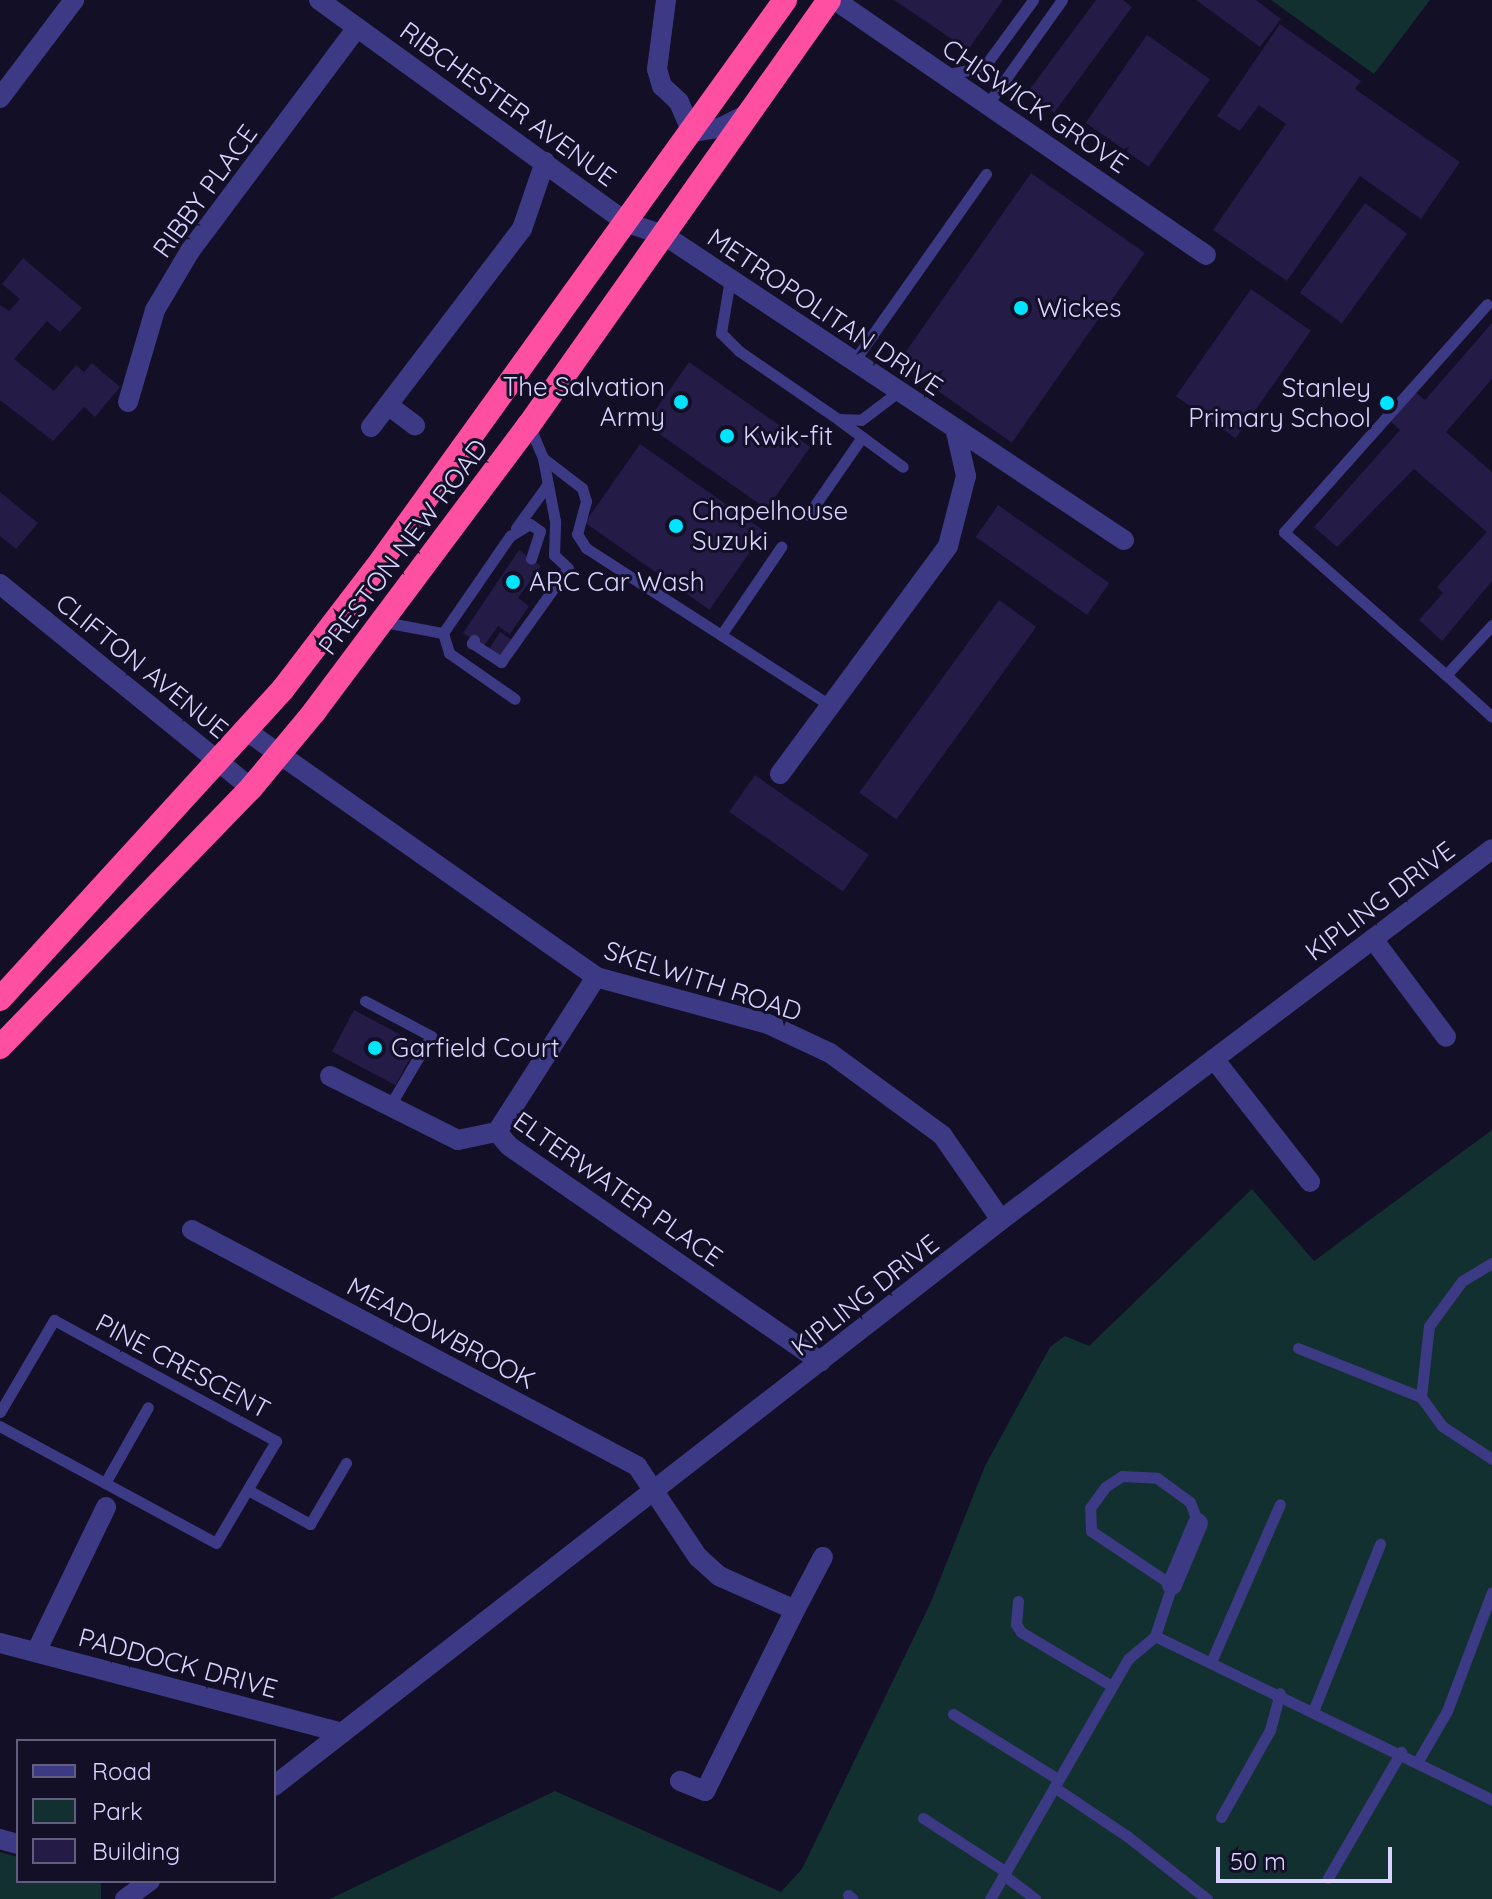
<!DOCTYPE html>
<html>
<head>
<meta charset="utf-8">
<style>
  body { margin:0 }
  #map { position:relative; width:1492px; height:1899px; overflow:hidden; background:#130f26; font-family:Quicksand,sans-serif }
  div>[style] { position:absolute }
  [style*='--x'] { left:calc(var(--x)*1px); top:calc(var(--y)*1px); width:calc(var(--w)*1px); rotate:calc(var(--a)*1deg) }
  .green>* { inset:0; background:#12302f }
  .building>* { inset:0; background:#241b47; transform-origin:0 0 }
  .lane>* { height:11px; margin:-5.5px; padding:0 5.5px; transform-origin:5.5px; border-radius:5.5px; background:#3d3a85 }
  .street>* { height:20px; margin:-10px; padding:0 10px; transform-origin:10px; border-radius:10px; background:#3d3a85 }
  .highway>* { height:24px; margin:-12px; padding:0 12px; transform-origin:12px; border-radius:12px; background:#ff4fa3 }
  .dots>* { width:22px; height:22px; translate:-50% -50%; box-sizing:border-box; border:4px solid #130f26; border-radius:50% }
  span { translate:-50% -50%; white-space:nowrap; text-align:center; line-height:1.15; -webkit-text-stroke:6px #130f26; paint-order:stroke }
  .street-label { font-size:26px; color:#d9d4ff }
  .poi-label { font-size:26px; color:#d9d4ff }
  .left { translate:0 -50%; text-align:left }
  .right { translate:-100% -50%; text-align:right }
  .legend { position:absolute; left:16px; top:1739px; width:260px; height:144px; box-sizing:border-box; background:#130f26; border:2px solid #625e7d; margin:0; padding:10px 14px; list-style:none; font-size:24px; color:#d9d4ff }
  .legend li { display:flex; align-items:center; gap:16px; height:40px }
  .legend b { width:40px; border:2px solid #625e7d }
  .scale { position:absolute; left:1216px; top:1847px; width:176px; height:36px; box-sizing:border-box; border:4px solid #d9d4ff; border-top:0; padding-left:10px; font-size:24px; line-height:28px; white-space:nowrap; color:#d9d4ff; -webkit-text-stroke:6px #130f26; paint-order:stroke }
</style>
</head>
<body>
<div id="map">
  <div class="green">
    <i style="clip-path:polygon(1271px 0,1430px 0,1374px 74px)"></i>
    <i style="clip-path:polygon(1492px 1130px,1492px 1899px,330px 1899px,555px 1791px,781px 1892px,802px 1869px,931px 1602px,985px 1466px,1050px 1347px,1065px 1336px,1089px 1346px,1252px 1189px,1314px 1261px)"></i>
    <i style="clip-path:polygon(0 1852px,18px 1857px,18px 1881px,101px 1881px,101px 1899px,0 1899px)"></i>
  </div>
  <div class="building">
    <i style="clip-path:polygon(894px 0,1003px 0,968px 50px)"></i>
    <i style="clip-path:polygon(1096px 0,1123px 0,1132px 7px,1054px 113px,1027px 93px)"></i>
    <i style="clip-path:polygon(1196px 0,1256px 0,1281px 19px,1260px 47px)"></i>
    <i style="clip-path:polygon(1280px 24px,1361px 81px,1355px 89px,1460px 162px,1421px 219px,1360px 176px,1287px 281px,1213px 230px,1286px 124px,1259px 105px,1240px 131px,1217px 116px)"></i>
    <i style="left:1147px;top:35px;width:77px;height:107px;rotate:35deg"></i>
    <i style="left:1031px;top:173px;width:139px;height:232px;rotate:35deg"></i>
    <i style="left:1365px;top:203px;width:52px;height:111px;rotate:36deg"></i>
    <i style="clip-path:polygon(23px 258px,82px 308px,60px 332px,47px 321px,14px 359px,54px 391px,76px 365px,84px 372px,92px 363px,120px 387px,95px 417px,84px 407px,53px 441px,0 400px,0 305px,9px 311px,20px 299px,2px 284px)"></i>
    <i style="left:1251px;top:289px;width:73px;height:131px;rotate:35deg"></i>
    <i style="clip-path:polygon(1492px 323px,1492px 379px,1446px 432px,1492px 472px,1492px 581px,1442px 641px,1419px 620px,1443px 593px,1437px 587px,1487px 532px,1414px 469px,1337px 547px,1314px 527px,1400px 430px,1389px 420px,1414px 391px,1425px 400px)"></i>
    <i style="left:689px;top:362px;width:148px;height:76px;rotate:35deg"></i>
    <i style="left:640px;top:444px;width:152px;height:96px;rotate:35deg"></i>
    <i style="clip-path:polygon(0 492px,38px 523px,16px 549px,0 536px)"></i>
    <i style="left:998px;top:505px;width:136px;height:39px;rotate:35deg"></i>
    <i style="clip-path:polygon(519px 550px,541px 566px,518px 598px,529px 606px,510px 634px,498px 626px,484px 646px,463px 633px)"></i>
    <i style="left:999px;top:600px;width:46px;height:238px;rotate:36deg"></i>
    <i style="left:500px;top:632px;width:17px;height:23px;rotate:33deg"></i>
    <i style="left:755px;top:775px;width:139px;height:45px;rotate:35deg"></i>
    <i style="left:354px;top:1010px;width:72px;height:47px;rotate:28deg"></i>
  </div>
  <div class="lane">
    <i style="--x:944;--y:75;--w:41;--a:-11.3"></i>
    <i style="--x:984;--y:67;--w:83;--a:-53.8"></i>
    <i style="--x:987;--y:105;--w:129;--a:-54.5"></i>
    <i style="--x:730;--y:279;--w:55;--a:99.5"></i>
    <i style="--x:721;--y:333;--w:25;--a:45"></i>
    <i style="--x:739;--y:351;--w:120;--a:34.5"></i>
    <i style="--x:838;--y:419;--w:23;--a:2"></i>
    <i style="--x:861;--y:420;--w:46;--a:-37.1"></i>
    <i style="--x:854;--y:361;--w:229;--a:-54.8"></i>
    <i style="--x:839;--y:420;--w:79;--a:36.3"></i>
    <i style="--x:529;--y:425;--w:36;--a:67"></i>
    <i style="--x:543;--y:458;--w:49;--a:37.6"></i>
    <i style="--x:582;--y:488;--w:14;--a:73"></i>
    <i style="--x:586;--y:501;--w:34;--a:105"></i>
    <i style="--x:577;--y:534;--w:17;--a:57"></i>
    <i style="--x:586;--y:548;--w:290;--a:32.8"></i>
    <i style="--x:808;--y:515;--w:95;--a:-55.3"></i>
    <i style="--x:516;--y:528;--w:54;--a:-54"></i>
    <i style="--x:384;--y:622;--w:60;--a:10.6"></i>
    <i style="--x:1492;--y:625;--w:68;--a:132.6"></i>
    <i style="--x:1446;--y:675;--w:62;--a:42.4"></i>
    <i style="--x:443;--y:633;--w:118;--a:-55.4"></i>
    <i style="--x:510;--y:536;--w:23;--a:-31"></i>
    <i style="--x:530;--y:524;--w:12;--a:35"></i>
    <i style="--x:540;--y:531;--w:29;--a:108"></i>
    <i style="--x:443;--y:633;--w:21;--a:73"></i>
    <i style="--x:449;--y:653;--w:80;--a:34.9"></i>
    <i style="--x:721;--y:635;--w:107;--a:-55.7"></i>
    <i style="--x:474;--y:640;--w:4;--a:124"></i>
    <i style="--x:472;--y:643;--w:35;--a:33"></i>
    <i style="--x:501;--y:662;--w:115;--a:-54.5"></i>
    <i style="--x:568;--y:568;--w:19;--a:-137"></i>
    <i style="--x:554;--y:555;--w:34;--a:-88"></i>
    <i style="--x:555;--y:521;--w:64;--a:-100.8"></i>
    <i style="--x:1446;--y:675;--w:216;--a:-138.6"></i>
    <i style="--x:1284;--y:532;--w:305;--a:-48.3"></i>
    <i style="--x:365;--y:1001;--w:75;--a:27.9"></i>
    <i style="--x:431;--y:1036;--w:82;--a:120.6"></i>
    <i style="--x:1298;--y:1348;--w:132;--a:21.7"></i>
    <i style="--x:1421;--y:1397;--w:36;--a:54"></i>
    <i style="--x:1442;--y:1426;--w:60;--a:33.4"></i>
    <i style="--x:1421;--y:1397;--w:71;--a:-83.6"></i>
    <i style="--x:1429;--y:1326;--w:56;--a:-53.7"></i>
    <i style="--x:1462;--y:1281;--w:35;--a:-31"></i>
    <i style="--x:0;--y:1412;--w:107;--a:-59.6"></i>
    <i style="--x:54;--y:1320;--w:253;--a:28.6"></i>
    <i style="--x:276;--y:1441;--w:118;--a:120.5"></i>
    <i style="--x:216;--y:1543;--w:246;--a:-151.6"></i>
    <i style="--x:105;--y:1483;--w:87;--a:-60.5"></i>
    <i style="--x:248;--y:1490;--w:71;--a:28.7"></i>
    <i style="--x:310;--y:1524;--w:71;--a:-59.5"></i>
    <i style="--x:1018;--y:1601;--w:23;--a:95"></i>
    <i style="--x:1016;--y:1624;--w:9;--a:58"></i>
    <i style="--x:1021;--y:1632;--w:106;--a:30.7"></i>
    <i style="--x:1155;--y:1636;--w:54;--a:-71.6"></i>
    <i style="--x:1172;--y:1585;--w:97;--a:-146.3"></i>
    <i style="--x:1091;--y:1531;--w:23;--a:-92"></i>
    <i style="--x:1090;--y:1508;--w:26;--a:-54"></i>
    <i style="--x:1105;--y:1487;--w:20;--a:-33"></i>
    <i style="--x:1122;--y:1476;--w:35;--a:3"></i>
    <i style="--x:1157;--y:1478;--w:41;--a:36"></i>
    <i style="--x:1190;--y:1502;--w:22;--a:69"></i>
    <i style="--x:1211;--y:1662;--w:172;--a:-66.4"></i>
    <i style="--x:1314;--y:1709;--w:178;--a:-68.2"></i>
    <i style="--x:953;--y:1714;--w:123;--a:31.8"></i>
    <i style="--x:1418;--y:1761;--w:58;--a:-59.9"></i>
    <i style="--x:1447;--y:1711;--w:127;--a:-69.3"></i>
    <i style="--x:1054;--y:1787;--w:88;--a:33.9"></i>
    <i style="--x:1127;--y:1836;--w:102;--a:38.2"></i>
    <i style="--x:1221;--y:1817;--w:100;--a:-60.6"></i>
    <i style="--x:1270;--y:1730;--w:38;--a:-75"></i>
    <i style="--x:923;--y:1818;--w:99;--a:33"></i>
    <i style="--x:1005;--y:1876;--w:38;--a:37"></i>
    <i style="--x:1328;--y:1878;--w:146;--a:-59.9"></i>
    <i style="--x:848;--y:1895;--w:6;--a:39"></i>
    <i style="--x:990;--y:1899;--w:277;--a:-60.1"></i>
    <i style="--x:1128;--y:1659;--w:35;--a:-40"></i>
    <i style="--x:1155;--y:1636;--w:375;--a:25.9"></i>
  </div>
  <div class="street">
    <i style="--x:319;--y:0;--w:380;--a:35.9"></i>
    <i style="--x:627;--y:223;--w:39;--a:18"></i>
    <i style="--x:664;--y:235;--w:552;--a:33.55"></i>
    <i style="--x:666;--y:0;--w:70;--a:97.4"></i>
    <i style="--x:657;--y:69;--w:18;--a:74"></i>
    <i style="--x:662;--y:86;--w:23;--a:43"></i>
    <i style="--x:679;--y:102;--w:33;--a:67"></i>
    <i style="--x:692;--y:132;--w:30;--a:-9"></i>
    <i style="--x:722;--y:127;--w:30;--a:-27"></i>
    <i style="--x:835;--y:0;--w:450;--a:34.5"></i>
    <i style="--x:0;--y:98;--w:123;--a:-52.9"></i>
    <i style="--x:128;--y:402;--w:96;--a:-73.6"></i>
    <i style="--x:155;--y:310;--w:69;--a:-59.3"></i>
    <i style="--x:190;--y:251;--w:279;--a:-53.2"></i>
    <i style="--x:388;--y:405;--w:34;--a:37"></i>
    <i style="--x:371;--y:427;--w:249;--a:-52.7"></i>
    <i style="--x:522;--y:229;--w:71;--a:-71.1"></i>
    <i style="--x:0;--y:584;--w:323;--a:39.1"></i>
    <i style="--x:248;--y:732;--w:426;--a:35.1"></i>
    <i style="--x:596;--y:977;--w:178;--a:15.3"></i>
    <i style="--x:768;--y:1024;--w:68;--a:25.1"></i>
    <i style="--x:830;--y:1053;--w:139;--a:36.2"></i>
    <i style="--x:942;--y:1135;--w:103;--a:55.2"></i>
    <i style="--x:780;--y:774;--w:283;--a:-53.6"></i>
    <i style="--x:948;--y:546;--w:72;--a:-75.6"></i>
    <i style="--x:966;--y:476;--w:45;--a:-102.8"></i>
    <i style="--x:1373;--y:939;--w:122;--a:53.3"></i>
    <i style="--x:1214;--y:1059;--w:156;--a:52"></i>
    <i style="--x:330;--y:1076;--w:143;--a:26.6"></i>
    <i style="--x:458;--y:1140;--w:40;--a:-12"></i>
    <i style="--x:497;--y:1132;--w:18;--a:49"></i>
    <i style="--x:509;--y:1146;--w:379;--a:34.7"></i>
    <i style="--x:497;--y:1132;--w:184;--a:-57.4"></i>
    <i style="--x:192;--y:1230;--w:504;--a:27.94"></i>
    <i style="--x:637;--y:1466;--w:110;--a:56.2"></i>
    <i style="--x:698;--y:1557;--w:28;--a:42"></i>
    <i style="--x:719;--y:1576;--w:83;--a:24.1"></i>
    <i style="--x:795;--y:1610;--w:202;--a:116.4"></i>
    <i style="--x:705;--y:1791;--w:27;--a:-158"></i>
    <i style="--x:1172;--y:1585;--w:67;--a:-67.2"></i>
    <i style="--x:795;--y:1610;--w:60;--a:-62.2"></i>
    <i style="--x:0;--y:1643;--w:354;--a:14.7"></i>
    <i style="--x:36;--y:1652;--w:161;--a:-64.2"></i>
    <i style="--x:274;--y:1786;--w:921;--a:-37.9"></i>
    <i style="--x:1001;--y:1220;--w:615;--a:-37.07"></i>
    <i style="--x:0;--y:1839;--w:19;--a:16"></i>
    <i style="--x:125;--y:1899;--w:31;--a:-36"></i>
  </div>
  <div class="highway">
    <i style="--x:0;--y:999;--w:420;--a:-47.6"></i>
    <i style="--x:283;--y:689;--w:153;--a:-52.5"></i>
    <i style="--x:376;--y:568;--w:700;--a:-54.24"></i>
    <i style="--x:0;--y:1047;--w:361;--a:-45.9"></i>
    <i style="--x:251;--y:788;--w:99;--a:-50.3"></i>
    <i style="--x:314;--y:712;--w:359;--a:-53.2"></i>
    <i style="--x:529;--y:425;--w:520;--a:-54.78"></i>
  </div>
  <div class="dots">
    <i style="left:1021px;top:308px;background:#00e5ff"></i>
    <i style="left:681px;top:402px;background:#00e5ff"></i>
    <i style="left:1387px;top:403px;background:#00e5ff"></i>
    <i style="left:727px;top:436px;background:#00e5ff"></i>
    <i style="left:676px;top:526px;background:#00e5ff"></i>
    <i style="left:513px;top:582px;background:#00e5ff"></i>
    <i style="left:375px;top:1048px;background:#00e5ff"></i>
  </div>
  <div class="street-label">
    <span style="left:508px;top:104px;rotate:36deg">RIBCHESTER AVENUE</span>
    <span style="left:1035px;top:106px;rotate:34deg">CHISWICK GROVE</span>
    <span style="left:205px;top:191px;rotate:-54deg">RIBBY PLACE</span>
    <span style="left:825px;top:312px;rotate:34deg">METROPOLITAN DRIVE</span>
    <span style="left:403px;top:547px;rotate:-53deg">PRESTON NEW ROAD</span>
    <span style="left:142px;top:666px;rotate:39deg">CLIFTON AVENUE</span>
    <span style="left:1380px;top:901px;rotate:-37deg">KIPLING DRIVE</span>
    <span style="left:703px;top:981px;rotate:18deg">SKELWITH ROAD</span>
    <span style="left:618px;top:1189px;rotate:35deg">ELTERWATER PLACE</span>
    <span style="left:865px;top:1295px;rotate:-38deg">KIPLING DRIVE</span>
    <span style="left:441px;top:1333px;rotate:28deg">MEADOWBROOK</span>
    <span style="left:183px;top:1366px;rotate:28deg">PINE CRESCENT</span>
    <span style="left:178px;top:1663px;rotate:15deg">PADDOCK DRIVE</span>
  </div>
  <div class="poi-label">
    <span class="left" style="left:1037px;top:308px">Wickes</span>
    <span class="right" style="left:665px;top:402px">The Salvation<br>Army</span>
    <span class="right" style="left:1371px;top:403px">Stanley<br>Primary School</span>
    <span class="left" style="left:743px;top:436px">Kwik-fit</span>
    <span class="left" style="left:692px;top:526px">Chapelhouse<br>Suzuki</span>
    <span class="left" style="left:529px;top:582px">ARC Car Wash</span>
    <span class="left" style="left:391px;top:1048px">Garfield Court</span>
  </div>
  <ul class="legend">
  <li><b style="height:10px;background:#3d3a85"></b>Road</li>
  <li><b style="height:22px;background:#12302f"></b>Park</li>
  <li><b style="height:22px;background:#241b47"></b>Building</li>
  </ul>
  <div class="scale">50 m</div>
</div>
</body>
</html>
